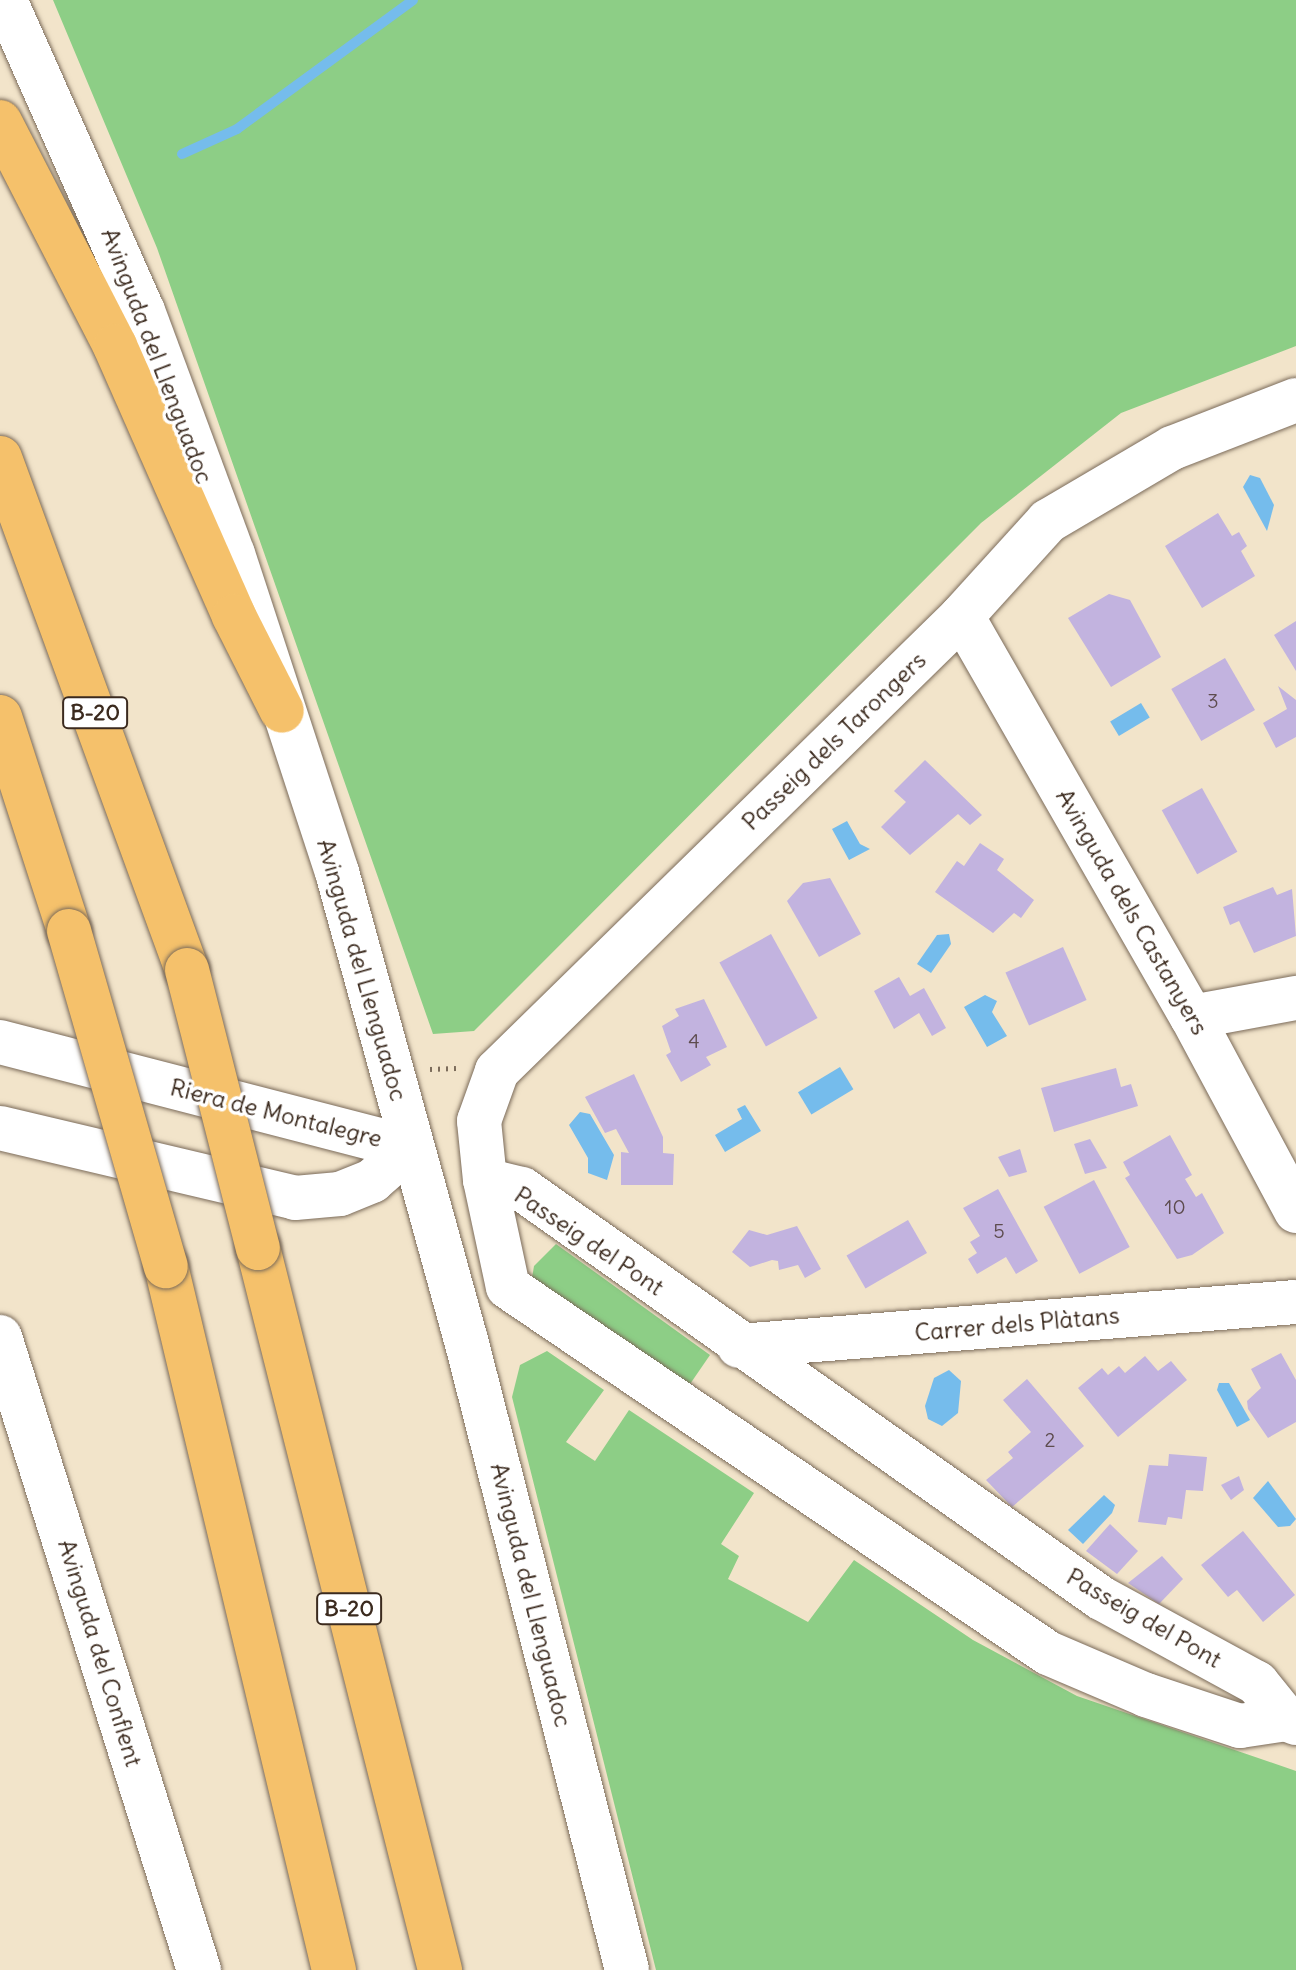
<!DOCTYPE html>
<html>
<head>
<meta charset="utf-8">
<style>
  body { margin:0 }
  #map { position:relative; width:1296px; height:1970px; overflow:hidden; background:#f2e4ca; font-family:Delius,sans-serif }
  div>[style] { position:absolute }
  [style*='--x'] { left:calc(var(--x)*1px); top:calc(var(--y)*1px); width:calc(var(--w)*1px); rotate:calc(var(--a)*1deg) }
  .green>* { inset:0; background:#8dce86 }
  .water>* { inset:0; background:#75bcec; transform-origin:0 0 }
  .stream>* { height:10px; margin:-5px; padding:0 5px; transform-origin:5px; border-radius:5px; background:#75bcec }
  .building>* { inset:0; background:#c2b3df; transform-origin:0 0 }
  .path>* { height:5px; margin-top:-2.5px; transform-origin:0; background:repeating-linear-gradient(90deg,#7b6b5a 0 2px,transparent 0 8px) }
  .roads { filter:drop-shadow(0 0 2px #7b6b5a) drop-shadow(0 0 2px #7b6b5a) }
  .minor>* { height:44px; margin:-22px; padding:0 22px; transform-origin:22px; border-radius:22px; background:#fff }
  .highway>* { height:44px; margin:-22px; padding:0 22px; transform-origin:22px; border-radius:22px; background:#f5c16b }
  .bridges { filter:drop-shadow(0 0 2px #7b6b5a) drop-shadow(0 0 2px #7b6b5a) }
  .highway-bridge>* { height:44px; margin:-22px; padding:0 22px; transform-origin:22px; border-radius:22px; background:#f5c16b }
  span { translate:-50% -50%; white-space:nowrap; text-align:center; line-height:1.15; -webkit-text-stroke:7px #fff; paint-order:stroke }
  .number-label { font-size:20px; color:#5d4c4e }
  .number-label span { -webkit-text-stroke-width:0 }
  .shield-label span { padding:2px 6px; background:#fff; border:2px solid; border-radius:6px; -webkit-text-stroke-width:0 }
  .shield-label { font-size:22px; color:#3b2a1e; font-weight:700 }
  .street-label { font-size:24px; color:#3b2a1e }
</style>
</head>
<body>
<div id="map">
  <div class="green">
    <i style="clip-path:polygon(53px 0,1296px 0,1296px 346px,1121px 413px,981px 523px,474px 1031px,433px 1034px,157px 248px)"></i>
    <i style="clip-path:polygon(556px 1244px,710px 1355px,688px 1387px,532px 1278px,534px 1266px)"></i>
    <i style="clip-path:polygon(547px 1351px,604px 1390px,566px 1442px,595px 1461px,629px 1410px,754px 1493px,721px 1544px,739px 1556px,728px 1579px,808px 1622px,854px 1560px,973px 1640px,1077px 1696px,1296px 1771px,1296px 1970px,656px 1970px,512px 1397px,520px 1365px)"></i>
  </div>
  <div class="water">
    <i style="clip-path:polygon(1250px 475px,1260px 478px,1274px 505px,1267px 531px,1243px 487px)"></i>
    <i style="left:1141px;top:703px;width:17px;height:36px;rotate:59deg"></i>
    <i style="clip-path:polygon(847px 821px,860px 844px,870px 849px,849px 860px,832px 829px)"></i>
    <i style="clip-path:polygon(949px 934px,951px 944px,931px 973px,917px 964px,937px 935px)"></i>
    <i style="clip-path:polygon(985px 995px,997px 1001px,992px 1012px,1007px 1036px,987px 1047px,964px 1007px)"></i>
    <i style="left:840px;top:1067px;width:26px;height:49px;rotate:59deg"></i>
    <i style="clip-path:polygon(745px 1105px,761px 1131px,725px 1152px,715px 1135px,742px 1119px,737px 1109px)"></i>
    <i style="clip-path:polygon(580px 1112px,590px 1114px,614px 1155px,607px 1180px,588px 1173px,588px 1158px,569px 1125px)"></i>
    <i style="clip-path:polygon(949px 1370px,961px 1381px,958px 1413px,942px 1426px,928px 1419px,925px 1406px,934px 1378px)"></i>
    <i style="clip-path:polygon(1219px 1383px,1229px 1383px,1250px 1420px,1237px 1427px,1217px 1390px)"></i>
    <i style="clip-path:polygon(1268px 1481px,1296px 1519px,1290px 1526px,1278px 1527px,1253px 1498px)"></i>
    <i style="clip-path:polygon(1104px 1495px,1115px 1505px,1112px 1513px,1083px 1544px,1068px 1530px)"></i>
  </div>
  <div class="stream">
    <i style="--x:182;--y:154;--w:60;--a:-24.4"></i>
    <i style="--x:237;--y:129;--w:218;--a:-36.2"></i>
  </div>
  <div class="building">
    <i style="clip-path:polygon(1218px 513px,1232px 536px,1239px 532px,1247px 546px,1241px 551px,1255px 576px,1202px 608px,1165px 546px)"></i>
    <i style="clip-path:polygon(1109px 594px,1130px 600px,1161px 657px,1111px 687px,1068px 618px)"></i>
    <i style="clip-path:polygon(1296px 621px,1296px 671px,1274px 635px)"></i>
    <i style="left:1225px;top:658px;width:60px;height:62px;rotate:60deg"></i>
    <i style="clip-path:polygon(1278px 686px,1296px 700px,1296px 737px,1276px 748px,1263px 723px,1287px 709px)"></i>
    <i style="clip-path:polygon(925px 760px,982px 815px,970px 825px,958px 814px,910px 855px,881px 827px,906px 802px,894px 791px)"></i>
    <i style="left:1202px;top:788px;width:73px;height:46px;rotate:61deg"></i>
    <i style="clip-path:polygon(980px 843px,1004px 859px,997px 870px,1034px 900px,1021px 918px,1014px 913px,993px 933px,935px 892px,957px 861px,964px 866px)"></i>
    <i style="clip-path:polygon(830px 878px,861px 934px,819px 957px,787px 901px,803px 883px)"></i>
    <i style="clip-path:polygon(1273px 887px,1277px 895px,1292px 889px,1296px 936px,1254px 953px,1239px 921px,1230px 925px,1223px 907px)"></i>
    <i style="left:771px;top:934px;width:96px;height:59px;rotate:61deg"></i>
    <i style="left:1063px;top:947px;width:58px;height:63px;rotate:66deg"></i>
    <i style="clip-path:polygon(899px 977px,910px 996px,924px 988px,946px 1028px,932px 1036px,919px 1013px,894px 1029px,874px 991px)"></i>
    <i style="clip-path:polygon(704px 999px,727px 1047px,706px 1057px,711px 1065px,681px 1082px,666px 1055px,671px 1052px,662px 1026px,679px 1016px,675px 1009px)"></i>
    <i style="clip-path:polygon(1116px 1068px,1121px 1087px,1131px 1084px,1138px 1106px,1054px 1132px,1041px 1088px)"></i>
    <i style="clip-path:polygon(634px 1074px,663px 1137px,663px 1153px,674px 1154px,673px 1185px,621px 1185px,621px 1152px,629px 1153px,616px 1129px,605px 1133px,585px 1097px)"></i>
    <i style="clip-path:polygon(1170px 1135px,1192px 1175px,1185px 1179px,1196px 1197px,1202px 1193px,1224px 1233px,1192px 1255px,1177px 1259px,1125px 1178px,1130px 1175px,1123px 1162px)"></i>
    <i style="clip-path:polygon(1090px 1139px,1107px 1168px,1085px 1174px,1074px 1144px)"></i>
    <i style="clip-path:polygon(1020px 1149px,1027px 1172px,1009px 1177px,998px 1157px)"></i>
    <i style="left:1094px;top:1180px;width:76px;height:57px;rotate:62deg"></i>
    <i style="clip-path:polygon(998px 1189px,1038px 1261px,1016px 1274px,1006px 1257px,977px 1274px,968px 1259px,977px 1253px,970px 1242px,980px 1236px,963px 1208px)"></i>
    <i style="left:908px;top:1220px;width:38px;height:71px;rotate:60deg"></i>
    <i style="clip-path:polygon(797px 1226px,821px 1269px,805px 1278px,798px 1265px,779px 1270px,778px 1261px,772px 1260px,750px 1267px,732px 1252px,749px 1230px,767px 1235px)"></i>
    <i style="clip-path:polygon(1281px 1353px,1296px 1380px,1296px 1422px,1268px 1438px,1248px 1409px,1247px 1401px,1261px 1388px,1251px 1369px)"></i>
    <i style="clip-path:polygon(1145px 1356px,1158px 1371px,1171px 1361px,1187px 1380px,1118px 1437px,1078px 1388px,1102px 1368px,1108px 1375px,1119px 1366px,1125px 1373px)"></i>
    <i style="clip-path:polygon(1027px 1379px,1084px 1446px,1012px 1507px,986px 1480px,1013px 1458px,1008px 1452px,1031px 1432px,1003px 1400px)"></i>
    <i style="clip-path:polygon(1169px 1454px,1207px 1457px,1203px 1491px,1186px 1490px,1182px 1519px,1168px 1517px,1166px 1525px,1138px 1522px,1149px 1465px,1168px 1466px)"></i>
    <i style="clip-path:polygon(1239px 1476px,1244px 1490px,1231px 1500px,1221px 1485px)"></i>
    <i style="clip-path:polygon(1110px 1524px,1138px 1551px,1117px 1574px,1086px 1551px)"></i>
    <i style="clip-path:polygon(1243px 1531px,1295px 1595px,1263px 1622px,1237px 1590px,1228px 1597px,1201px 1565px)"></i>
    <i style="clip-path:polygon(1162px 1556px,1183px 1579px,1159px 1604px,1128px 1583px)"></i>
  </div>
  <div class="path">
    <i style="--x:430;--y:1069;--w:26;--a:-2"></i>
  </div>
  <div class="roads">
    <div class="minor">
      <i style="--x:5;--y:0;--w:340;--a:66.1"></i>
      <i style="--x:143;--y:311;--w:259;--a:69.7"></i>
      <i style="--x:233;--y:554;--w:335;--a:71.9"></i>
      <i style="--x:337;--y:872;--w:485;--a:74.6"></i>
      <i style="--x:466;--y:1340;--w:650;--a:75.66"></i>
      <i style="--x:1296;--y:400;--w:133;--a:158.8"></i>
      <i style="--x:1172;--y:448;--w:144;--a:149.5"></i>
      <i style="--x:1048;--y:521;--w:128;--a:132.2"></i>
      <i style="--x:962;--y:616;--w:651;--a:135.62"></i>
      <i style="--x:497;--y:1071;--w:53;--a:109.8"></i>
      <i style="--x:479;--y:1121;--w:59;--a:84.2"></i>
      <i style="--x:485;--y:1180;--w:109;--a:77.9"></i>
      <i style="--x:508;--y:1287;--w:652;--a:34.13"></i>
      <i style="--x:1048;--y:1653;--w:107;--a:23.2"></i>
      <i style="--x:1146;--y:1695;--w:99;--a:18.3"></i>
      <i style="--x:1240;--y:1726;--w:47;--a:-8.7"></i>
      <i style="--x:1286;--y:1719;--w:11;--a:22"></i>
      <i style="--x:962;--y:616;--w:462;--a:60.2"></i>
      <i style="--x:1192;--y:1017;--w:220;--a:61.8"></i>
      <i style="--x:1192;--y:1017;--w:106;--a:-10.4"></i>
      <i style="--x:0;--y:1042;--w:423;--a:14.5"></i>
      <i style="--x:0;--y:1128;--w:303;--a:13.3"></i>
      <i style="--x:295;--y:1198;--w:45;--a:-5.1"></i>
      <i style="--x:340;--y:1194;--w:35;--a:-22"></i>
      <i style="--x:372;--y:1181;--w:50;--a:-41"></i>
      <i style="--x:485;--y:1180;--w:38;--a:14"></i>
      <i style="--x:522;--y:1189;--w:709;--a:35.24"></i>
      <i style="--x:1101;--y:1598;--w:178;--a:28.6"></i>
      <i style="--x:1257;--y:1683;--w:46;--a:51.1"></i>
      <i style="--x:0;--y:1337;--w:664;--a:72.55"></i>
      <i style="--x:739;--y:1346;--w:559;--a:-4.52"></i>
    </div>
    <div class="highway">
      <i style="--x:0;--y:122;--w:252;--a:62.8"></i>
      <i style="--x:115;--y:346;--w:295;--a:66.2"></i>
      <i style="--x:234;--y:616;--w:106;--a:63.2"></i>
      <i style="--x:0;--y:458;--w:545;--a:69.94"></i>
      <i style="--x:0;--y:717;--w:225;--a:72.1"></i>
      <i style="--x:258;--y:1248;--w:745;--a:75.85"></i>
      <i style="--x:166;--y:1266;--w:724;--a:76.58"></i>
    </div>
  </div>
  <div class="bridges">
    <div class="highway-bridge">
      <i style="--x:69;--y:931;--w:349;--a:73.9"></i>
      <i style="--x:187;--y:970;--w:287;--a:75.7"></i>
    </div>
  </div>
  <div class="number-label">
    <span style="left:1213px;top:700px">3</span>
    <span style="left:694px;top:1040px">4</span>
    <span style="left:1175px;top:1206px">10</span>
    <span style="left:999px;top:1230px">5</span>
    <span style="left:1050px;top:1439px">2</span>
  </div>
  <div class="shield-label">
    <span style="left:95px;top:713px">B-20</span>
    <span style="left:349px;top:1609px">B-20</span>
  </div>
  <div class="street-label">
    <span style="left:157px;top:356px;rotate:69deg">Avinguda del Llenguadoc</span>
    <span style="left:834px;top:741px;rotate:-44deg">Passeig dels Tarongers</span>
    <span style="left:1132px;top:912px;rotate:60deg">Avinguda dels Castanyers</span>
    <span style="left:362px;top:970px;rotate:74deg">Avinguda del Llenguadoc</span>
    <span style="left:276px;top:1113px;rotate:14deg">Riera de Montalegre</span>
    <span style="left:589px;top:1241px;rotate:34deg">Passeig del Pont</span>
    <span style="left:1017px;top:1324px;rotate:-5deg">Carrer dels Plàtans</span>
    <span style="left:531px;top:1595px;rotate:76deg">Avinguda del Llenguadoc</span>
    <span style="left:1144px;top:1618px;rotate:30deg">Passeig del Pont</span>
    <span style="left:100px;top:1653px;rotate:73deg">Avinguda del Conflent</span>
  </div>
</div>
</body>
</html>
